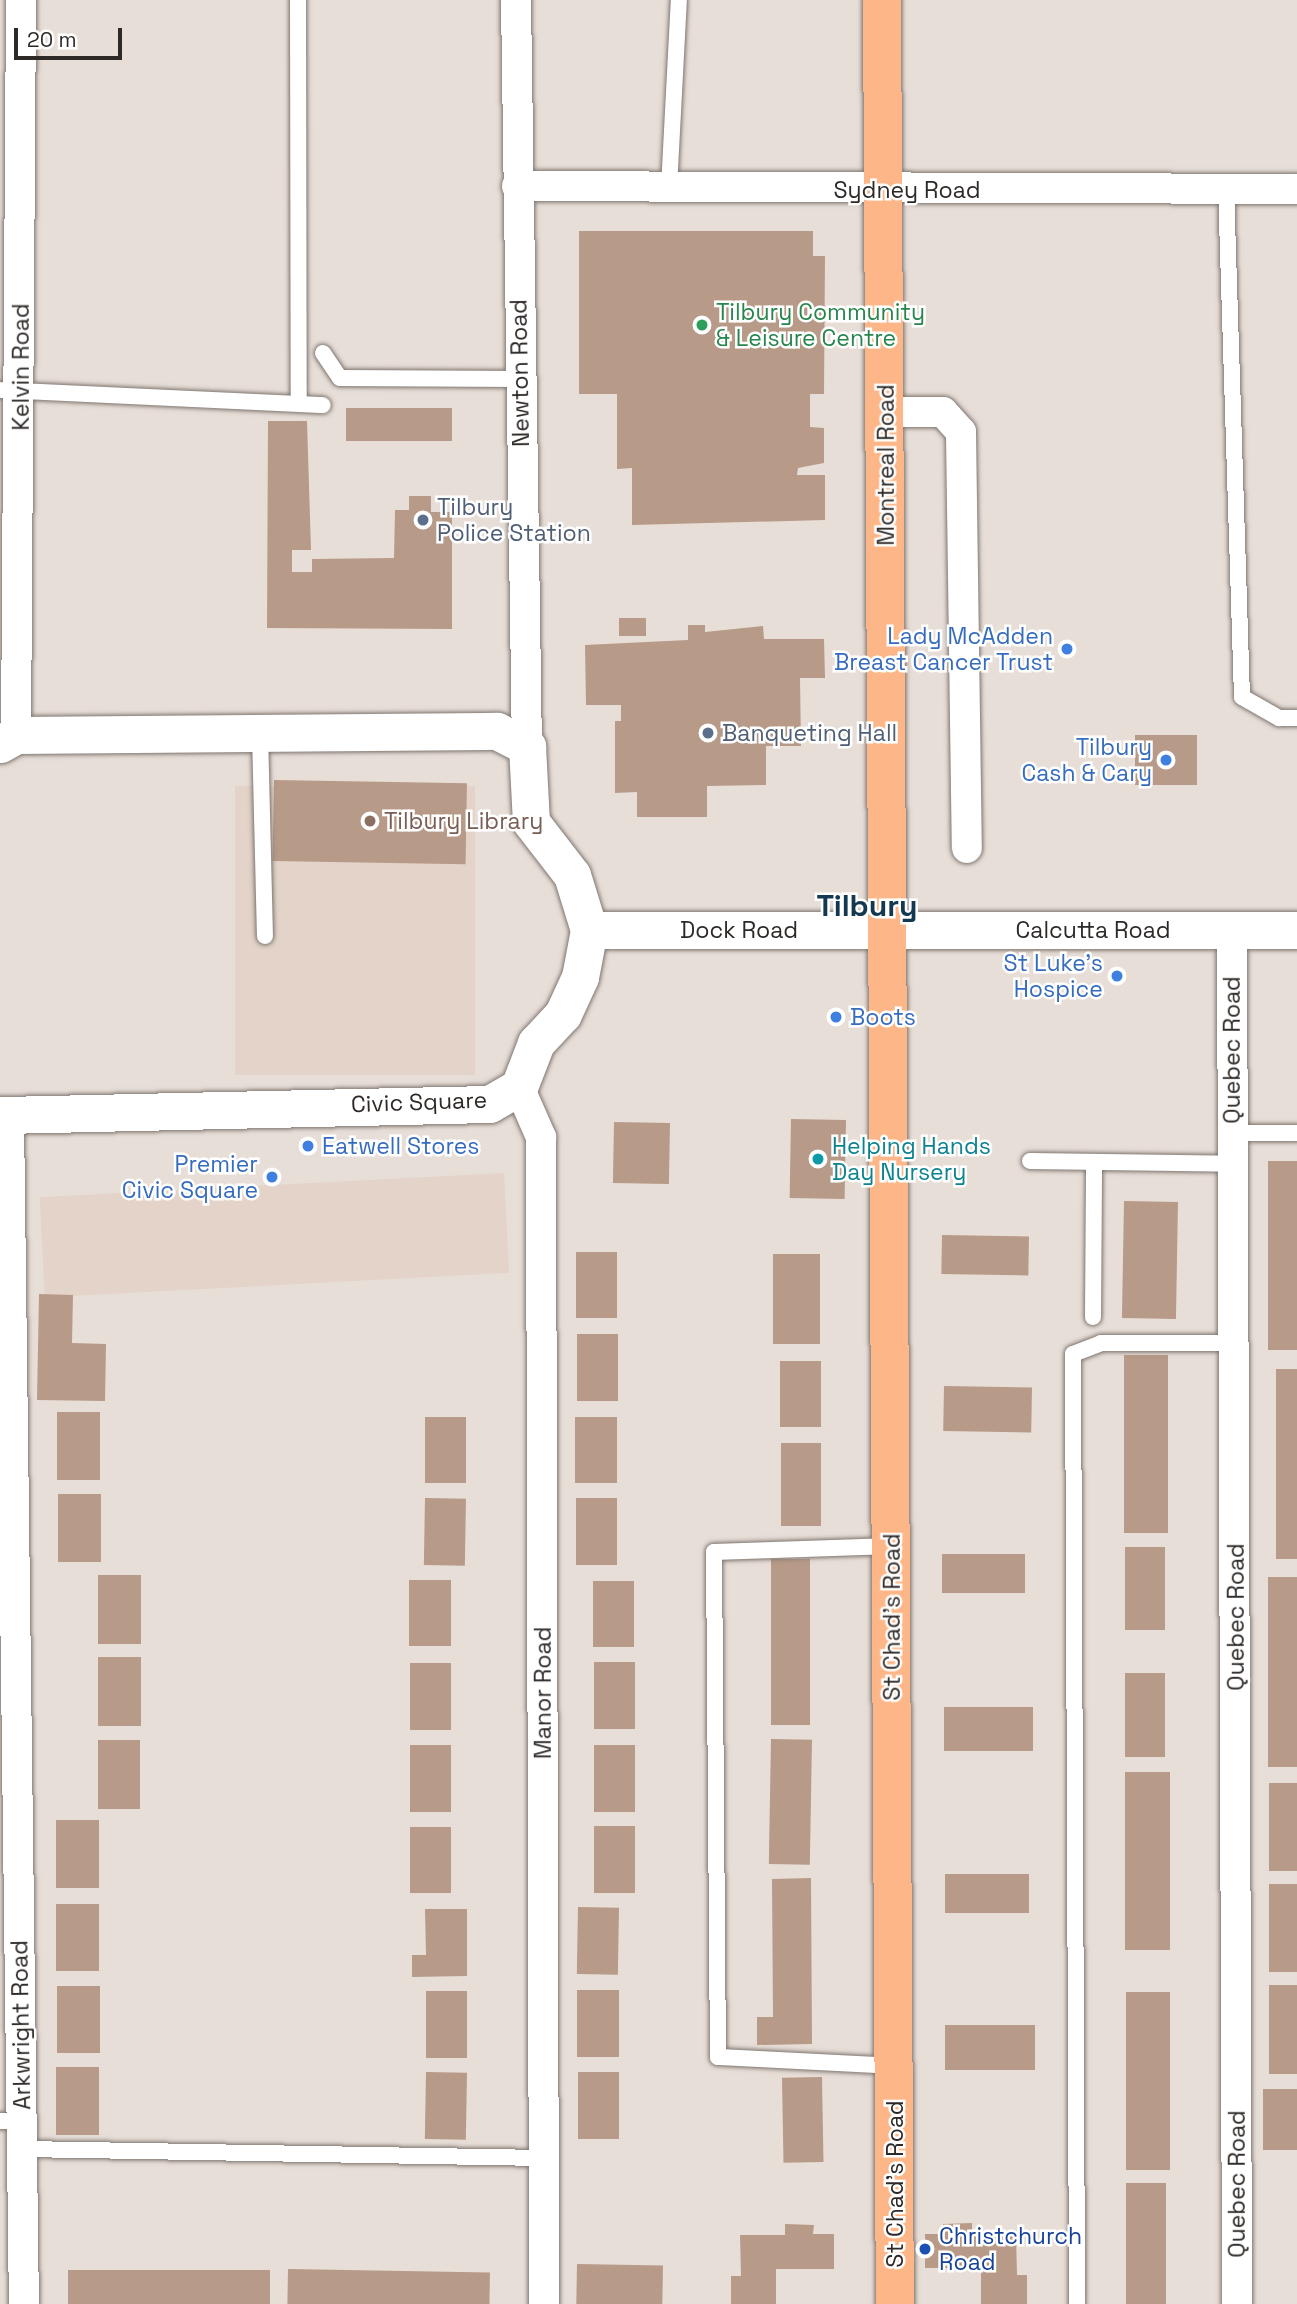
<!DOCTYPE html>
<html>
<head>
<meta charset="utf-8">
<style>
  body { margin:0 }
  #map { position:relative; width:1297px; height:2304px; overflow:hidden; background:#e8ded8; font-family:"Space Grotesk",sans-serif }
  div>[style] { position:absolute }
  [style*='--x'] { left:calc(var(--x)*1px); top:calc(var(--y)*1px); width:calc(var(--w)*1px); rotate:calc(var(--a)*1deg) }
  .built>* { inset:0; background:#e3d3c8; transform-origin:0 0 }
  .building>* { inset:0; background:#b79a87; transform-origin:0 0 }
  .roads { filter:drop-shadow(0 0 2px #7f7670) drop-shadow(0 0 2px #7f7670) }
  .service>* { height:16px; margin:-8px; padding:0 8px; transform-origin:8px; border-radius:8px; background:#fff }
  .minor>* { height:30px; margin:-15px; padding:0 15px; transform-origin:15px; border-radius:15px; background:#fff }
  .tertiary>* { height:37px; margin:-18.5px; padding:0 18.5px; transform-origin:18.5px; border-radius:18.5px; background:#fff }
  .primary>* { height:38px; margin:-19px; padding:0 19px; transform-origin:19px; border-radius:19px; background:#fdb687 }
  .dots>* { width:19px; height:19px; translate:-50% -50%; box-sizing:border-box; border:4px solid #fff; border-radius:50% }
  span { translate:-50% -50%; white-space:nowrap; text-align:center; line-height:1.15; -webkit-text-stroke:5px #fff; paint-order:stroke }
  .street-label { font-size:23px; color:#2d2927 }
  .leisure-label { font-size:23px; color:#27864d }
  .left { translate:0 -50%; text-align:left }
  .service-label { font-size:23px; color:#4e5e75 }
  .shop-label { font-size:23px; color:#366cbe }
  .right { translate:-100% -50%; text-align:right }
  .education-label { font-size:23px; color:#785e54 }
  .culture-label { font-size:23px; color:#0d838f }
  .transit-label { font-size:23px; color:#164399 }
  .district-label { font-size:30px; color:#133951; font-weight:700 }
  .scale { position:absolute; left:14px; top:28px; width:108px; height:32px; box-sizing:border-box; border:4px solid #2d2927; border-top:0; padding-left:9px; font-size:21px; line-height:24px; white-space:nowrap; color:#2d2927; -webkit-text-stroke:5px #fff; paint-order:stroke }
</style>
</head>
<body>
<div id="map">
  <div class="built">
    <i style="left:475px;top:786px;width:289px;height:240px;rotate:90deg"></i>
    <i style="left:504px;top:1173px;width:100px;height:465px;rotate:87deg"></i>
  </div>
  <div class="building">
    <i style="clip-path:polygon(579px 231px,813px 231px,813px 256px,825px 256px,824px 394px,810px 394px,810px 427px,824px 428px,824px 463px,798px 468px,797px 475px,825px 475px,825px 520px,632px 525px,632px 468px,617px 469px,617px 394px,579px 394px)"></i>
    <i style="left:346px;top:408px;width:106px;height:33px"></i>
    <i style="clip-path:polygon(268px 421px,307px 421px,311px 550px,292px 550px,292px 572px,312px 572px,312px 559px,394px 558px,395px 510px,409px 510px,409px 496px,431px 496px,431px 512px,452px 512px,452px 629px,267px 628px)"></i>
    <i style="left:619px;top:618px;width:27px;height:18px"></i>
    <i style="clip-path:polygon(688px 625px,705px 625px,705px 632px,763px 626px,764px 639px,824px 639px,825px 678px,800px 678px,801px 746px,766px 746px,766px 785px,707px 786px,707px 817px,637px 817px,637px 792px,615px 793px,615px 721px,621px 721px,621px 705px,586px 705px,585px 645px,688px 640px)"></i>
    <i style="left:1135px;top:735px;width:62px;height:50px"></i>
    <i style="left:274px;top:780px;width:193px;height:81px;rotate:1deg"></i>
    <i style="left:791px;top:1119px;width:55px;height:79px;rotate:1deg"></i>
    <i style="left:614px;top:1122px;width:56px;height:61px;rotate:1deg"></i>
    <i style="left:1268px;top:1161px;width:29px;height:189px"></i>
    <i style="left:1124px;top:1201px;width:54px;height:117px;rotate:1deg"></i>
    <i style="left:942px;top:1235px;width:87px;height:39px;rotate:1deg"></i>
    <i style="left:576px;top:1252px;width:41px;height:66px"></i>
    <i style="left:773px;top:1254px;width:47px;height:90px"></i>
    <i style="clip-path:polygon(39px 1294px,73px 1295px,72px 1343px,106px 1344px,105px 1401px,37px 1400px)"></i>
    <i style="left:577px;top:1334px;width:41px;height:67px"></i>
    <i style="left:1124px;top:1355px;width:44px;height:178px"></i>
    <i style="left:780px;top:1361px;width:41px;height:66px"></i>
    <i style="left:1276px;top:1369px;width:21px;height:190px"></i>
    <i style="left:944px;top:1386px;width:88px;height:45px;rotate:1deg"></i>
    <i style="left:57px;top:1412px;width:43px;height:68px"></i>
    <i style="left:425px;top:1417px;width:41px;height:66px"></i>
    <i style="left:575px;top:1417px;width:42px;height:66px"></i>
    <i style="left:781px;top:1443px;width:40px;height:83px"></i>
    <i style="left:58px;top:1494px;width:43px;height:68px"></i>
    <i style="left:425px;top:1498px;width:41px;height:67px;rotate:1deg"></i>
    <i style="left:576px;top:1498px;width:41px;height:67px"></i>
    <i style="left:1125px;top:1547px;width:40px;height:83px"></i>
    <i style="left:942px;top:1554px;width:83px;height:39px"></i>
    <i style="left:810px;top:1559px;width:166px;height:39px;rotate:90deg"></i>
    <i style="left:141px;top:1575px;width:69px;height:43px;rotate:90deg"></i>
    <i style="left:1268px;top:1577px;width:29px;height:190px"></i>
    <i style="left:409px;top:1580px;width:42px;height:66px"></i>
    <i style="left:593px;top:1581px;width:41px;height:66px"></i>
    <i style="left:98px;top:1657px;width:43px;height:69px"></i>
    <i style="left:635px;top:1662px;width:67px;height:41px;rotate:90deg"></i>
    <i style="left:451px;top:1663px;width:67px;height:41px;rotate:90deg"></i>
    <i style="left:1125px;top:1673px;width:40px;height:84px"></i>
    <i style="left:944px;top:1707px;width:89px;height:44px"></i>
    <i style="left:771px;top:1739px;width:41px;height:125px;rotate:1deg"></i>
    <i style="left:140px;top:1740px;width:69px;height:42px;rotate:90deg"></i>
    <i style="left:410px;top:1745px;width:41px;height:67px"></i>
    <i style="left:594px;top:1745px;width:41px;height:67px"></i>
    <i style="left:1125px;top:1772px;width:45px;height:178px"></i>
    <i style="left:1269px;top:1783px;width:28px;height:88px"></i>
    <i style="left:56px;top:1820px;width:43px;height:68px"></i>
    <i style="left:635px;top:1826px;width:67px;height:41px;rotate:90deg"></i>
    <i style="left:410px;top:1827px;width:41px;height:66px"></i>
    <i style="left:945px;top:1874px;width:84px;height:39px"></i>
    <i style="clip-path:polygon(811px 1878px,812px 2044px,757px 2045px,757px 2017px,773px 2017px,772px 1879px)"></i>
    <i style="left:1269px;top:1884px;width:28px;height:88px"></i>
    <i style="left:56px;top:1904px;width:43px;height:67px"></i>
    <i style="left:578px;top:1907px;width:41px;height:67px;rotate:1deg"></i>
    <i style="clip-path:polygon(425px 1909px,467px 1909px,467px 1976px,412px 1977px,412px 1955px,426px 1955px)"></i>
    <i style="left:1269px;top:1985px;width:28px;height:89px"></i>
    <i style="left:57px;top:1986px;width:43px;height:67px"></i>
    <i style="left:577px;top:1990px;width:42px;height:67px"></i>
    <i style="left:467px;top:1991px;width:67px;height:41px;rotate:90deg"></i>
    <i style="left:1126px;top:1992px;width:44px;height:178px"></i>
    <i style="left:945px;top:2025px;width:90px;height:45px"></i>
    <i style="left:99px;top:2067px;width:68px;height:43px;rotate:90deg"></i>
    <i style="left:426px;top:2072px;width:41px;height:67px;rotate:1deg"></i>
    <i style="left:578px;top:2072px;width:41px;height:67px"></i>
    <i style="left:822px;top:2077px;width:85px;height:40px;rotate:89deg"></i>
    <i style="left:1297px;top:2089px;width:61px;height:34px;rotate:90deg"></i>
    <i style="left:1166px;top:2183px;width:121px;height:40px;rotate:90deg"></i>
    <i style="clip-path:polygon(972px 2223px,972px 2234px,1016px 2234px,1017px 2275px,1027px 2275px,1027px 2304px,981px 2304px,981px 2268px,925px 2268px,925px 2234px,943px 2234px,943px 2224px)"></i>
    <i style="clip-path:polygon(785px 2224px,814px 2225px,813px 2234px,834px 2234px,834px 2269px,776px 2269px,776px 2304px,731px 2304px,731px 2276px,741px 2276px,740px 2235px,785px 2235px)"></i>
    <i style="left:577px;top:2264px;width:86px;height:40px;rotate:1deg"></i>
    <i style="left:288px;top:2269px;width:202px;height:35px;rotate:1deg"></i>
    <i style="left:68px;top:2270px;width:202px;height:34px"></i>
  </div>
  <div class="roads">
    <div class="service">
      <i style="--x:298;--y:0;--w:402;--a:89.9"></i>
      <i style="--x:669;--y:188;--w:188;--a:-87"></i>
      <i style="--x:1226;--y:188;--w:509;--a:88.2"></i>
      <i style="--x:1242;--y:697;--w:43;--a:29.6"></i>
      <i style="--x:1279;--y:718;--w:18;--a:0"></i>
      <i style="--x:323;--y:353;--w:30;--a:56"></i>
      <i style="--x:340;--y:378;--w:181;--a:0.3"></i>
      <i style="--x:0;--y:390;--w:323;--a:2.7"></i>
      <i style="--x:260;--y:733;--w:203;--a:88.6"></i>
      <i style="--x:1232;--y:1133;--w:65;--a:0"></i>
      <i style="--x:1030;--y:1161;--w:203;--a:0.8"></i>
      <i style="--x:1093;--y:1317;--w:155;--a:-89.6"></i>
      <i style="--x:892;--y:1546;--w:178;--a:178.1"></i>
      <i style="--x:714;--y:1552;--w:505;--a:89.55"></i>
      <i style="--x:718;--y:2057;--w:175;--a:2.9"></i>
      <i style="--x:0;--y:2121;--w:22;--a:0"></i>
      <i style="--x:23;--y:2149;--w:521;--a:0.99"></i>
      <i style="--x:1077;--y:2304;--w:950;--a:-90.24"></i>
      <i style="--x:1073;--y:1354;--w:30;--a:-21"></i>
      <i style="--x:1101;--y:1343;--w:135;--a:0"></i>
    </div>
    <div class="minor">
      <i style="--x:516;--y:0;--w:746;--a:89.16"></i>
      <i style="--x:517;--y:186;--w:780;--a:0.22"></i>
      <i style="--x:885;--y:412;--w:58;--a:0"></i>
      <i style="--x:943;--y:412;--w:27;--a:48"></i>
      <i style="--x:961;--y:432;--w:416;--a:89.2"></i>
      <i style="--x:16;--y:735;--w:735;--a:-89.61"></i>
      <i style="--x:1232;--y:930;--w:1374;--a:89.79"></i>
      <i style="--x:519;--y:1087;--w:55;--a:66.3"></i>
      <i style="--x:541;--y:1137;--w:1167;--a:89.85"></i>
      <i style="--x:9;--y:1117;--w:1187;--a:89.28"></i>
    </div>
    <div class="tertiary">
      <i style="--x:0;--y:744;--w:18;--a:-29"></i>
      <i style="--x:16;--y:735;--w:481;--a:-0.5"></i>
      <i style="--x:497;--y:731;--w:34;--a:27"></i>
      <i style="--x:527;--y:746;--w:76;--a:87"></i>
      <i style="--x:531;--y:822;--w:67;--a:52.3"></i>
      <i style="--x:572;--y:875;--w:58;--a:72.8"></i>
      <i style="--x:589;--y:930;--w:48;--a:100.8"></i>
      <i style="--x:580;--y:977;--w:41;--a:114.7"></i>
      <i style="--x:563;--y:1014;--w:40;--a:133"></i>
      <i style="--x:536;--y:1043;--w:47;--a:111.1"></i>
      <i style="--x:519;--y:1087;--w:34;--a:150"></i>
      <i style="--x:489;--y:1104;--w:489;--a:178.7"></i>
      <i style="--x:589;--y:930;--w:708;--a:0"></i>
    </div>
    <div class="primary">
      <i style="--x:882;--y:0;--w:2304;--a:89.68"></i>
    </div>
  </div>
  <div class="dots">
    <i style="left:702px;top:325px;background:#2e9e5b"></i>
    <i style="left:423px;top:520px;background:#5c6f8a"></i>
    <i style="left:1067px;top:649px;background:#3f7fe0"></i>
    <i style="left:708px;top:733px;background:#5c6f8a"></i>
    <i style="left:1166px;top:760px;background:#3f7fe0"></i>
    <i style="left:370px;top:821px;background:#8d6e63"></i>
    <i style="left:1117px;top:976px;background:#3f7fe0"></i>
    <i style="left:836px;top:1017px;background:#3f7fe0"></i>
    <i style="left:308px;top:1146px;background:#3f7fe0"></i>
    <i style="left:818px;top:1159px;background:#0f9aa8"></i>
    <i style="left:272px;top:1177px;background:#3f7fe0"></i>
    <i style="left:925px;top:2249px;background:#1a4fb4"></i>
  </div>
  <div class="street-label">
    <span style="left:907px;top:190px">Sydney Road</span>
    <span style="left:21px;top:367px;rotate:-90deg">Kelvin Road</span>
    <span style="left:520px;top:373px;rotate:-91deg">Newton Road</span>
    <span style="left:886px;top:465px;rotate:-90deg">Montreal Road</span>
    <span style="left:739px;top:930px">Dock Road</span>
    <span style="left:1093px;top:930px">Calcutta Road</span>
    <span style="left:1232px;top:1050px;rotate:-90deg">Quebec Road</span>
    <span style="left:419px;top:1102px;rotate:-2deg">Civic Square</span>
    <span style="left:892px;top:1617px;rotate:-90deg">St Chad's Road</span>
    <span style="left:1236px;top:1617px;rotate:-90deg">Quebec Road</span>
    <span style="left:543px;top:1693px;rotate:-90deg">Manor Road</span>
    <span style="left:21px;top:2025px;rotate:-91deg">Arkwright Road</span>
    <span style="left:895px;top:2184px;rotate:-90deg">St Chad's Road</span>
    <span style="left:1237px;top:2184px;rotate:-90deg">Quebec Road</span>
  </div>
  <div class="leisure-label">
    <span class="left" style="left:716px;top:325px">Tilbury Community<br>&amp; Leisure Centre</span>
  </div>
  <div class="service-label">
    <span class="left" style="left:437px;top:520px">Tilbury<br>Police Station</span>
    <span class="left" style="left:722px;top:733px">Banqueting Hall</span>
  </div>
  <div class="shop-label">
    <span class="right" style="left:1053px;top:649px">Lady McAdden<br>Breast Cancer Trust</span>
    <span class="right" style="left:1152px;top:760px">Tilbury<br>Cash &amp; Cary</span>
    <span class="right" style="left:1103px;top:976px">St Luke's<br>Hospice</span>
    <span class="left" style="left:850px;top:1017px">Boots</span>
    <span class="left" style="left:322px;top:1146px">Eatwell Stores</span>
    <span class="right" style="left:258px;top:1177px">Premier<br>Civic Square</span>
  </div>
  <div class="education-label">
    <span class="left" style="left:384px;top:821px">Tilbury Library</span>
  </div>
  <div class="culture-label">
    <span class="left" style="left:832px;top:1159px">Helping Hands<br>Day Nursery</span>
  </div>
  <div class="transit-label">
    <span class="left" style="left:939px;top:2249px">Christchurch<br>Road</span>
  </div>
  <div class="district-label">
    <span style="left:867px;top:906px">Tilbury</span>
  </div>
  <div class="scale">20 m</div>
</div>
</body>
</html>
